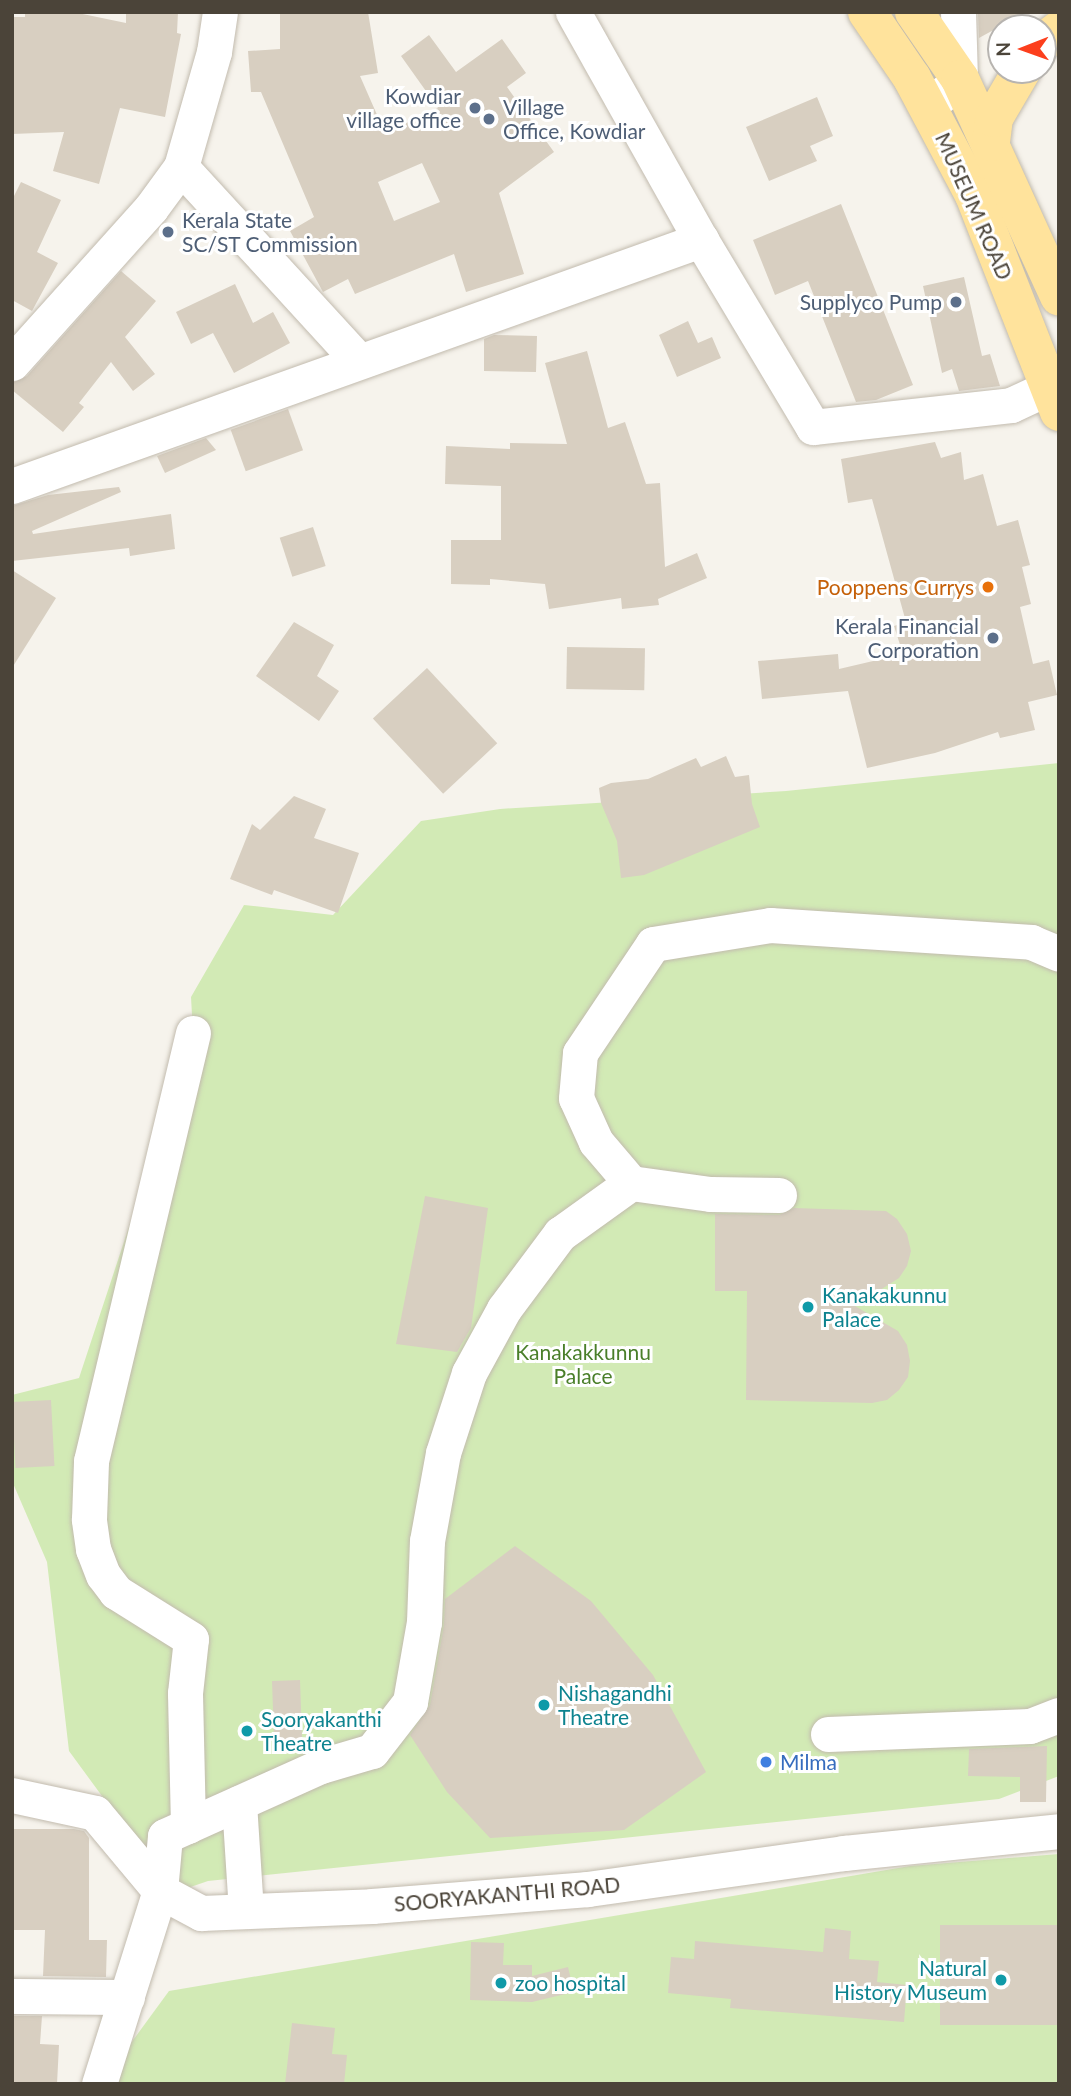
<!DOCTYPE html>
<html>
<head>
<meta charset="utf-8">
<style>
  body { margin:0 }
  #map { position:relative; width:1071px; height:2096px; overflow:hidden; background:#f6f3ec; font-family:Lato,sans-serif }
  div>[style] { position:absolute }
  [style*='--x'] { left:calc(var(--x)*1px); top:calc(var(--y)*1px); width:calc(var(--w)*1px); rotate:calc(var(--a)*1deg) }
  .green>* { inset:0; background:#d2eab5 }
  .building>* { inset:0; background:#d8cfc1; transform-origin:0 0 }
  .roads { filter:drop-shadow(0 0 2px #c2bbae) drop-shadow(0 0 2px #c2bbae) }
  .minor>* { height:35px; margin:-17.5px; padding:0 17.5px; transform-origin:17.5px; border-radius:17.5px; background:#fff }
  .major>* { height:38px; margin:-19px; padding:0 19px; transform-origin:19px; border-radius:19px; background:#ffe39c }
  .dots>* { width:19px; height:19px; translate:-50% -50%; box-sizing:border-box; border:4px solid #fff; border-radius:50% }
  span { translate:-50% -50%; white-space:nowrap; text-align:center; line-height:1.15; -webkit-text-stroke:6px #fff; paint-order:stroke }
  .service-label { font-size:21px; color:#4e5e75 }
  .right { translate:-100% -50%; text-align:right }
  .left { translate:0 -50%; text-align:left }
  .street-label { font-size:21px; color:#4b4439 }
  .food-label { font-size:21px; color:#c56008 }
  .culture-label { font-size:21px; color:#0d838f }
  .park-label { font-size:21px; color:#4a7f2a }
  .shop-label { font-size:21px; color:#366cbe }
  .frame { position:absolute; inset:0; border:14px solid #4b4439; pointer-events:none }
  .north { position:absolute; left:987px; top:14px; width:70px; height:70px; box-sizing:border-box; background:#fff; border:2px solid #b7b4b0; border-radius:50%; rotate:269deg; font-size:19px; font-weight:700; line-height:28px; text-align:center; color:#4b4439 }
  .north::after { content:''; display:block; margin:auto; width:24px; height:32px; background:#fc3f1d; clip-path:polygon(50% 0,100% 100%,50% 72%,0 100%) }
</style>
</head>
<body>
<div id="map">
  <div class="green">
    <i style="clip-path:polygon(1059px 763px,1059px 1776px,999px 1799px,208px 1881px,173px 1893px,69px 1751px,47px 1562px,12px 1481px,12px 1395px,79px 1378px,193px 1033px,191px 997px,244px 905px,333px 915px,421px 821px,500px 809px,786px 791px)"></i>
    <i style="clip-path:polygon(1059px 1854px,1059px 2084px,101px 2084px,169px 1991px,910px 1866px)"></i>
  </div>
  <div class="building">
    <i style="clip-path:polygon(25px 12px,73px 12px,126px 23px,126px 12px,178px 12px,177px 33px,181px 34px,165px 117px,120px 108px,99px 184px,53px 171px,64px 132px,12px 134px,12px 17px,25px 17px)"></i>
    <i style="clip-path:polygon(evenodd,280px 12px,368px 12px,378px 73px,360px 76px,385px 133px,438px 108px,401px 56px,429px 35px,456px 72px,502px 39px,526px 73px,507px 87px,554px 152px,499px 193px,524px 274px,466px 292px,454px 254px,355px 294px,348px 279px,323px 292px,290px 231px,314px 217px,261px 92px,251px 92px,248px 51px,280px 49px,280px 12px,422px 163px,440px 202px,394px 221px,378px 182px,422px 163px)"></i>
    <i style="clip-path:polygon(978px 12px,1026px 12px,979px 38px)"></i>
    <i style="clip-path:polygon(817px 97px,833px 136px,810px 146px,817px 161px,769px 181px,746px 127px)"></i>
    <i style="clip-path:polygon(21px 182px,61px 200px,37px 252px,58px 263px,32px 311px,12px 300px,12px 200px)"></i>
    <i style="clip-path:polygon(841px 204px,913px 385px,876px 400px,856px 402px,808px 281px,775px 295px,753px 240px)"></i>
    <i style="clip-path:polygon(121px 271px,156px 301px,125px 337px,155px 374px,133px 391px,111px 362px,79px 403px,84px 407px,63px 432px,12px 390px,12px 383px,27px 376px)"></i>
    <i style="clip-path:polygon(964px 277px,982px 356px,990px 354px,1000px 386px,959px 391px,952px 369px,942px 373px,923px 286px)"></i>
    <i style="clip-path:polygon(235px 284px,253px 323px,273px 312px,290px 343px,234px 373px,213px 333px,191px 344px,176px 312px)"></i>
    <i style="clip-path:polygon(688px 321px,698px 343px,712px 337px,721px 358px,677px 377px,659px 335px)"></i>
    <i style="clip-path:polygon(494px 335px,537px 336px,536px 372px,484px 371px,484px 339px)"></i>
    <i style="clip-path:polygon(587px 351px,608px 428px,625px 422px,646px 484px,660px 483px,665px 567px,697px 553px,707px 578px,658px 599px,659px 605px,622px 609px,621px 598px,549px 609px,545px 584px,490px 579px,490px 585px,451px 584px,451px 540px,501px 540px,501px 486px,445px 484px,446px 446px,510px 449px,510px 443px,567px 444px,545px 363px)"></i>
    <i style="left:288px;top:409px;width:44px;height:61px;rotate:70deg"></i>
    <i style="clip-path:polygon(206px 438px,216px 450px,165px 473px,157px 456px)"></i>
    <i style="clip-path:polygon(935px 442px,941px 458px,961px 452px,964px 480px,983px 474px,997px 526px,1018px 520px,1030px 565px,1022px 567px,1031px 604px,1020px 607px,1033px 664px,1049px 660px,1057px 695px,1028px 702px,1035px 730px,1000px 738px,998px 732px,935px 753px,867px 768px,848px 691px,762px 699px,758px 661px,838px 654px,839px 669px,903px 654px,894px 626px,906px 622px,872px 499px,848px 503px,841px 459px)"></i>
    <i style="clip-path:polygon(119px 487px,121px 492px,32px 531px,33px 534px,171px 514px,175px 549px,130px 556px,129px 548px,12px 561px,12px 506px,48px 495px)"></i>
    <i style="left:313px;top:527px;width:41px;height:35px;rotate:72deg"></i>
    <i style="clip-path:polygon(12px 570px,56px 598px,12px 668px)"></i>
    <i style="clip-path:polygon(294px 622px,334px 645px,317px 676px,339px 691px,319px 721px,256px 676px)"></i>
    <i style="left:567px;top:647px;width:78px;height:42px;rotate:1deg"></i>
    <i style="left:427px;top:668px;width:103px;height:74px;rotate:47deg"></i>
    <i style="clip-path:polygon(726px 756px,735px 777px,749px 775px,752px 804px,760px 827px,644px 875px,621px 878px,617px 841px,601px 803px,599px 788px,611px 783px,648px 779px,696px 758px,701px 767px)"></i>
    <i style="clip-path:polygon(294px 796px,326px 809px,314px 838px,359px 853px,338px 913px,274px 890px,272px 895px,230px 879px,252px 824px,260px 830px)"></i>
    <i style="clip-path:polygon(425px 1196px,488px 1208px,471px 1328px,457px 1352px,396px 1344px)"></i>
    <i style="clip-path:polygon(794px 1208px,886px 1211px,897px 1219px,907px 1234px,911px 1251px,907px 1266px,899px 1278px,855px 1306px,898px 1331px,907px 1345px,910px 1361px,908px 1377px,899px 1390px,887px 1400px,872px 1403px,746px 1400px,747px 1291px,715px 1291px,715px 1214px,779px 1215px)"></i>
    <i style="left:51px;top:1400px;width:66px;height:39px;rotate:87deg"></i>
    <i style="clip-path:polygon(515px 1546px,591px 1601px,653px 1675px,706px 1772px,624px 1830px,490px 1838px,447px 1792px,410px 1735px,430px 1705px,444px 1625px,445px 1599px)"></i>
    <i style="left:300px;top:1680px;width:72px;height:28px;rotate:88deg"></i>
    <i style="clip-path:polygon(1047px 1746px,1046px 1802px,1020px 1802px,1020px 1777px,968px 1776px,969px 1749px)"></i>
    <i style="clip-path:polygon(12px 1829px,74px 1829px,84px 1831px,89px 1838px,89px 1940px,107px 1940px,106px 1977px,43px 1976px,45px 1930px,12px 1930px)"></i>
    <i style="left:1059px;top:1925px;width:100px;height:119px;rotate:90deg"></i>
    <i style="clip-path:polygon(825px 1928px,851px 1931px,849px 1959px,879px 1961px,877px 1982px,907px 1985px,904px 2022px,730px 2008px,731px 1999px,668px 1993px,671px 1957px,694px 1959px,695px 1941px,823px 1952px)"></i>
    <i style="clip-path:polygon(471px 1942px,504px 1943px,503px 1965px,532px 1965px,532px 1976px,568px 1967px,574px 1992px,532px 2002px,470px 2000px)"></i>
    <i style="clip-path:polygon(12px 2016px,42px 2016px,40px 2044px,59px 2045px,57px 2084px,12px 2084px)"></i>
    <i style="clip-path:polygon(292px 2023px,335px 2028px,332px 2054px,347px 2055px,344px 2084px,285px 2084px)"></i>
  </div>
  <div class="roads">
    <div class="minor">
      <i style="--x:573;--y:12;--w:261;--a:60.7"></i>
      <i style="--x:701;--y:240;--w:218;--a:59.1"></i>
      <i style="--x:813;--y:427;--w:199;--a:-6.3"></i>
      <i style="--x:1011;--y:405;--w:43;--a:-24.8"></i>
      <i style="--x:928;--y:107;--w:43;--a:-41.2"></i>
      <i style="--x:960;--y:79;--w:67;--a:-91.7"></i>
      <i style="--x:181;--y:167;--w:263;--a:47.5"></i>
      <i style="--x:12;--y:363;--w:208;--a:-48.1"></i>
      <i style="--x:151;--y:208;--w:51;--a:-53.8"></i>
      <i style="--x:181;--y:167;--w:120;--a:-74"></i>
      <i style="--x:214;--y:52;--w:40;--a:-81.5"></i>
      <i style="--x:12;--y:486;--w:732;--a:-19.65"></i>
      <i style="--x:779;--y:1195;--w:69;--a:-179.2"></i>
      <i style="--x:710;--y:1194;--w:80;--a:-172.1"></i>
      <i style="--x:631;--y:1183;--w:54;--a:-130.5"></i>
      <i style="--x:596;--y:1142;--w:48;--a:-114.4"></i>
      <i style="--x:576;--y:1098;--w:45;--a:-84.9"></i>
      <i style="--x:580;--y:1053;--w:131;--a:-56.2"></i>
      <i style="--x:653;--y:944;--w:119;--a:-9.2"></i>
      <i style="--x:770;--y:925;--w:262;--a:3.7"></i>
      <i style="--x:1031;--y:942;--w:30;--a:23"></i>
      <i style="--x:828;--y:1734;--w:202;--a:-2.3"></i>
      <i style="--x:1030;--y:1726;--w:31;--a:-21"></i>
      <i style="--x:12;--y:1795;--w:85;--a:12.2"></i>
      <i style="--x:95;--y:1813;--w:102;--a:50.2"></i>
      <i style="--x:239;--y:1803;--w:108;--a:86.3"></i>
      <i style="--x:188;--y:1826;--w:133;--a:-91.3"></i>
      <i style="--x:185;--y:1693;--w:54;--a:-83.7"></i>
      <i style="--x:191;--y:1639;--w:89;--a:-147.9"></i>
      <i style="--x:116;--y:1592;--w:21;--a:-127"></i>
      <i style="--x:103;--y:1575;--w:28;--a:-111"></i>
      <i style="--x:93;--y:1549;--w:30;--a:-98"></i>
      <i style="--x:89;--y:1519;--w:58;--a:-88"></i>
      <i style="--x:91;--y:1461;--w:440;--a:-76.6"></i>
      <i style="--x:160;--y:1891;--w:55;--a:-84.8"></i>
      <i style="--x:165;--y:1836;--w:171;--a:-24.2"></i>
      <i style="--x:321;--y:1766;--w:53;--a:-16.4"></i>
      <i style="--x:372;--y:1751;--w:62;--a:-52.2"></i>
      <i style="--x:410;--y:1702;--w:81;--a:-80.1"></i>
      <i style="--x:424;--y:1622;--w:81;--a:-87.9"></i>
      <i style="--x:427;--y:1541;--w:89;--a:-79.7"></i>
      <i style="--x:443;--y:1453;--w:84;--a:-72"></i>
      <i style="--x:469;--y:1373;--w:73;--a:-61.3"></i>
      <i style="--x:504;--y:1309;--w:94;--a:-53.3"></i>
      <i style="--x:560;--y:1234;--w:87;--a:-35.7"></i>
      <i style="--x:12;--y:1996;--w:115;--a:0.5"></i>
      <i style="--x:99;--y:2084;--w:202;--a:-72.5"></i>
      <i style="--x:160;--y:1891;--w:47;--a:28.2"></i>
      <i style="--x:201;--y:1913;--w:171;--a:-2.3"></i>
      <i style="--x:372;--y:1906;--w:217;--a:-4.5"></i>
      <i style="--x:588;--y:1889;--w:259;--a:-8"></i>
      <i style="--x:844;--y:1853;--w:216;--a:-5.8"></i>
    </div>
    <div class="major">
      <i style="--x:867;--y:12;--w:80;--a:55.7"></i>
      <i style="--x:912;--y:78;--w:132;--a:62.1"></i>
      <i style="--x:974;--y:195;--w:233;--a:68.6"></i>
      <i style="--x:914;--y:12;--w:81;--a:55.5"></i>
      <i style="--x:960;--y:79;--w:239;--a:65.5"></i>
      <i style="--x:1043;--y:42;--w:20;--a:-37"></i>
      <i style="--x:991;--y:142;--w:24;--a:-83"></i>
      <i style="--x:994;--y:118;--w:56;--a:-59.7"></i>
    </div>
  </div>
  <div class="dots">
    <i style="left:475px;top:108px;background:#5c6f8a"></i>
    <i style="left:489px;top:119px;background:#5c6f8a"></i>
    <i style="left:168px;top:232px;background:#5c6f8a"></i>
    <i style="left:956px;top:302px;background:#5c6f8a"></i>
    <i style="left:988px;top:587px;background:#e8710a"></i>
    <i style="left:993px;top:638px;background:#5c6f8a"></i>
    <i style="left:808px;top:1307px;background:#0f9aa8"></i>
    <i style="left:544px;top:1705px;background:#0f9aa8"></i>
    <i style="left:247px;top:1731px;background:#0f9aa8"></i>
    <i style="left:766px;top:1762px;background:#3f7fe0"></i>
    <i style="left:1001px;top:1980px;background:#0f9aa8"></i>
    <i style="left:501px;top:1983px;background:#0f9aa8"></i>
  </div>
  <div class="service-label">
    <span class="right" style="left:461px;top:108px">Kowdiar<br>village office</span>
    <span class="left" style="left:503px;top:119px">Village<br>Office, Kowdiar</span>
    <span class="left" style="left:182px;top:232px">Kerala State<br>SC/ST Commission</span>
    <span class="right" style="left:942px;top:302px">Supplyco Pump</span>
    <span class="right" style="left:979px;top:638px">Kerala Financial<br>Corporation</span>
  </div>
  <div class="street-label">
    <span style="left:974px;top:206px;rotate:66deg">MUSEUM ROAD</span>
    <span style="left:507px;top:1894px;rotate:-5deg">SOORYAKANTHI ROAD</span>
  </div>
  <div class="food-label">
    <span class="right" style="left:974px;top:587px">Pooppens Currys</span>
  </div>
  <div class="culture-label">
    <span class="left" style="left:822px;top:1307px">Kanakakunnu<br>Palace</span>
    <span class="left" style="left:558px;top:1705px">Nishagandhi<br>Theatre</span>
    <span class="left" style="left:261px;top:1731px">Sooryakanthi<br>Theatre</span>
    <span class="right" style="left:987px;top:1980px">Natural<br>History Museum</span>
    <span class="left" style="left:515px;top:1983px">zoo hospital</span>
  </div>
  <div class="park-label">
    <span style="left:583px;top:1364px">Kanakakkunnu<br>Palace</span>
  </div>
  <div class="shop-label">
    <span class="left" style="left:780px;top:1762px">Milma</span>
  </div>
  <div class="frame"></div>
  <div class="north">N</div>
</div>
</body>
</html>
